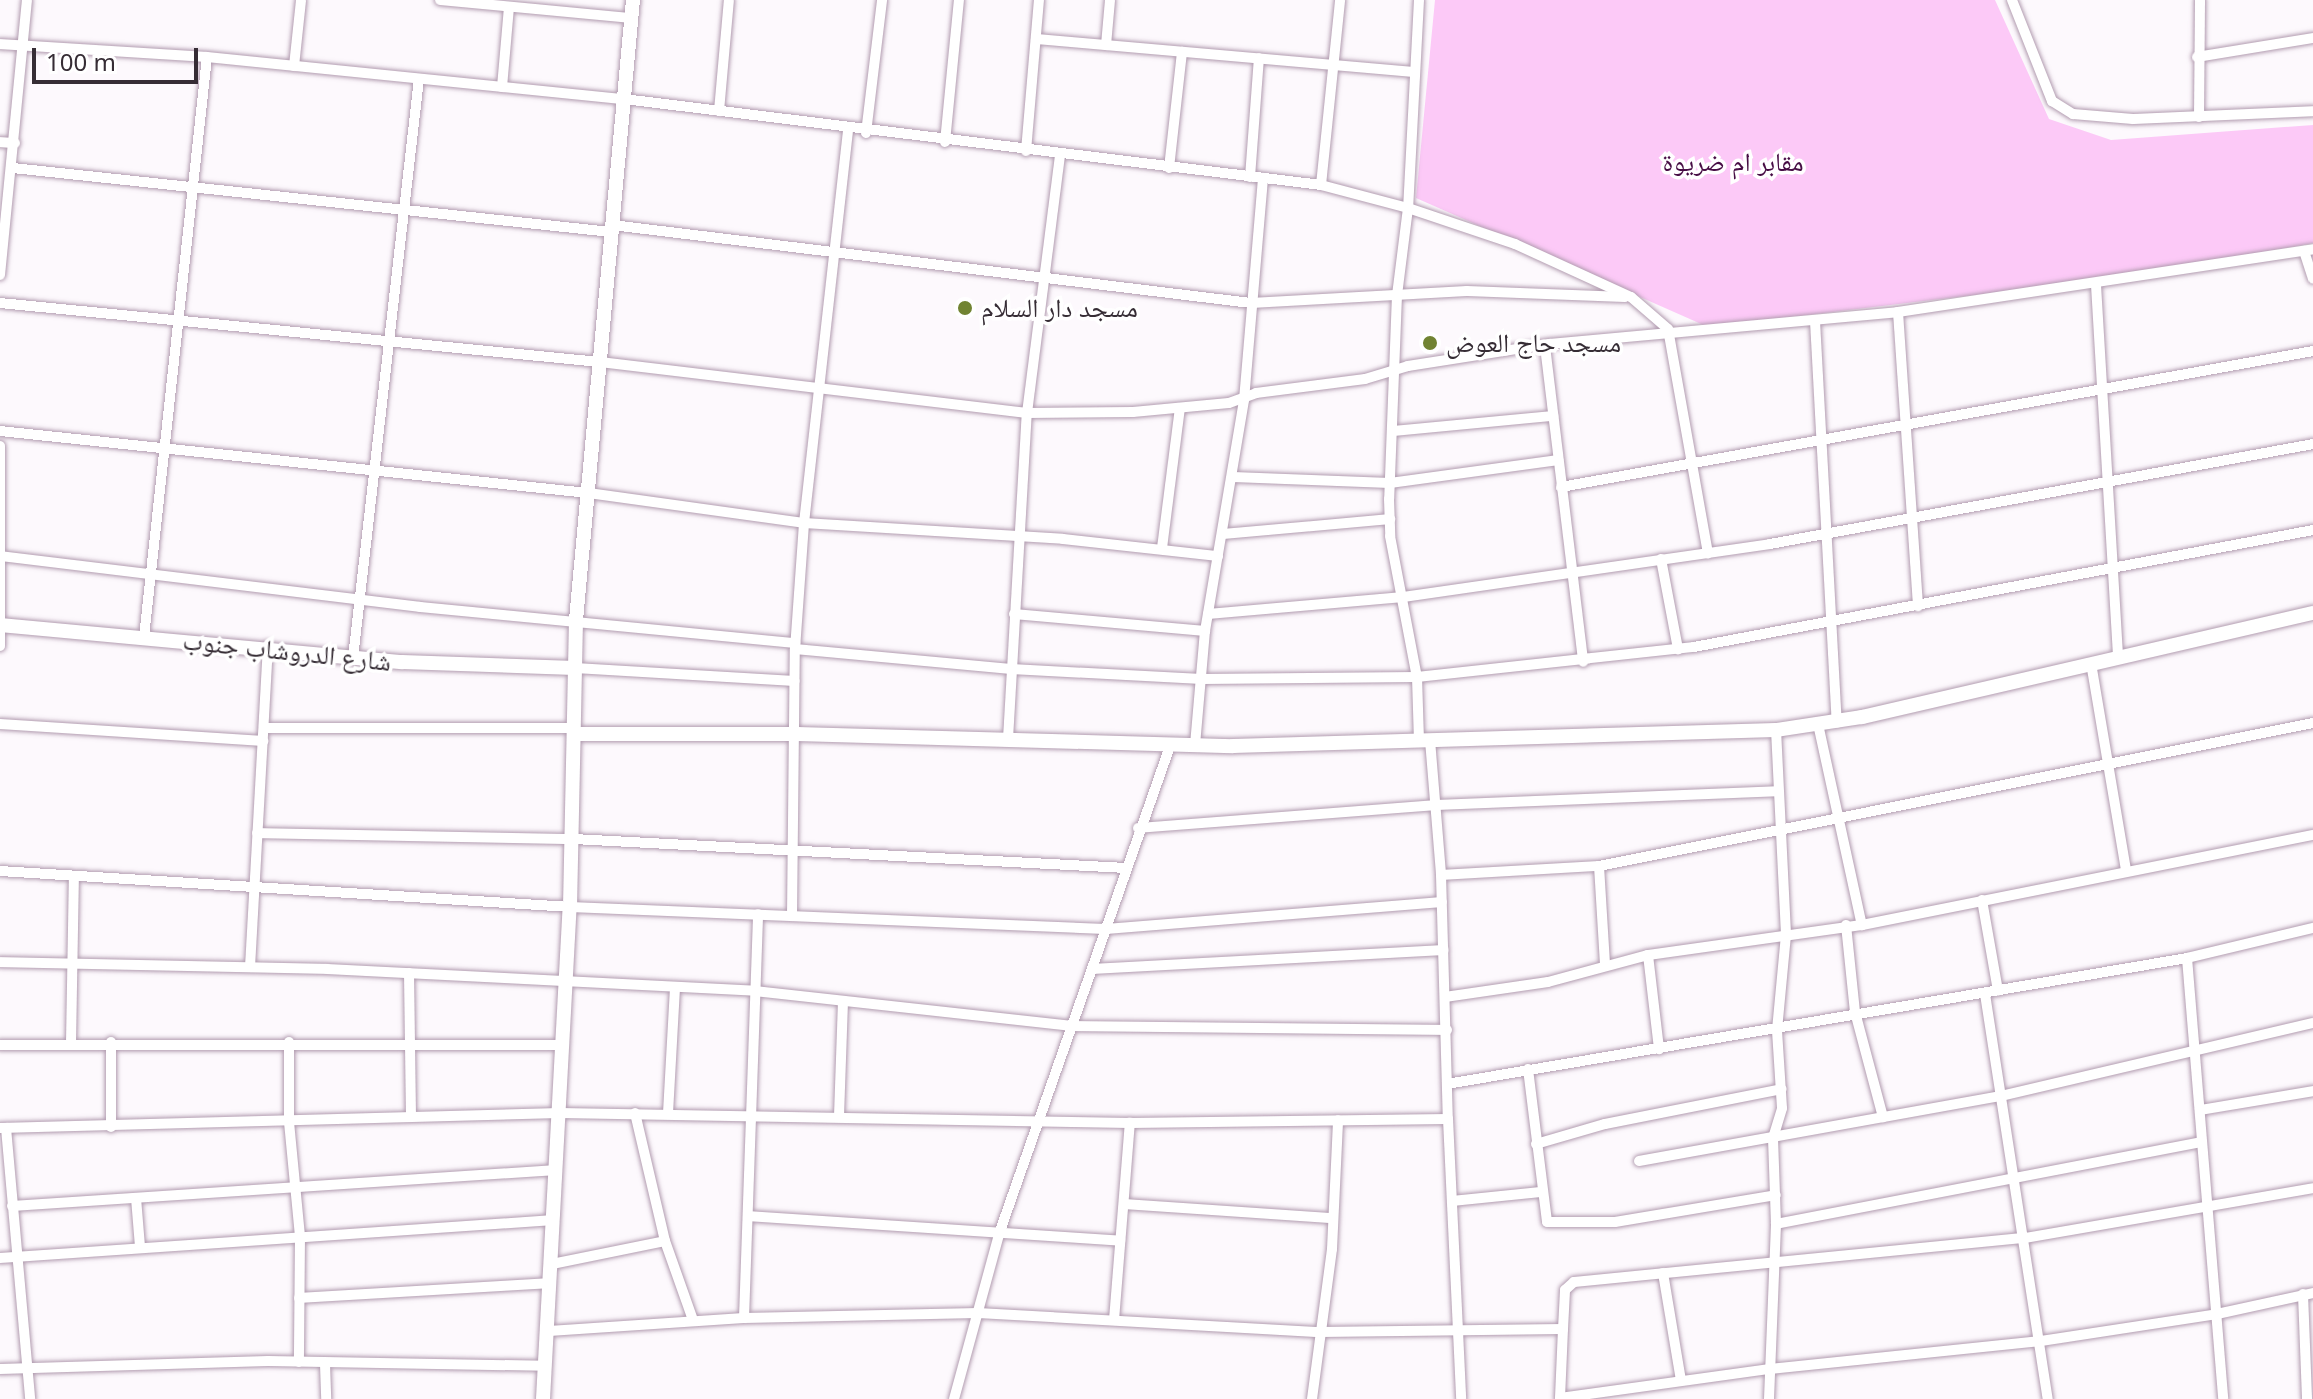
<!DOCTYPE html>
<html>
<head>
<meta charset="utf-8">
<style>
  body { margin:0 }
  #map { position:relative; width:2313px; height:1399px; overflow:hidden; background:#fdf9fd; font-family:"Noto Sans","Noto Naskh Arabic",sans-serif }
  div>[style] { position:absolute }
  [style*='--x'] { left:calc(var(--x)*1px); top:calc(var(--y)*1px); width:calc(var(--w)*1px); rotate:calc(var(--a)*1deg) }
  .green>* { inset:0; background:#fcc9f7 }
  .roads { filter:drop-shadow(0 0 2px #b29cb0) drop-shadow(0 0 2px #b29cb0) }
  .street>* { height:10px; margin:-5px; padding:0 5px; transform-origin:5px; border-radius:5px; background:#fff }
  .secondary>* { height:14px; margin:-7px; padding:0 7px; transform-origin:7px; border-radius:7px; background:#fff }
  .dots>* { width:22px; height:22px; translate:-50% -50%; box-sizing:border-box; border:4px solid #fff; border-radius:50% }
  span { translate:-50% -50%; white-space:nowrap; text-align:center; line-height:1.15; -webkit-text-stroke:7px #fff; paint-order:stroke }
  .park-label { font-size:26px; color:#470d45 }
  .poi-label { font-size:26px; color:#362d35 }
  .left { translate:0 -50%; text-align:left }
  .street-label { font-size:26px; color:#362d35 }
  .scale { position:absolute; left:32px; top:48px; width:166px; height:36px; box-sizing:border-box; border:4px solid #362d35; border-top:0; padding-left:10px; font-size:24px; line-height:28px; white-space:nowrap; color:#362d35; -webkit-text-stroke:6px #fff; paint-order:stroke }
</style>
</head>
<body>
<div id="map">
  <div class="green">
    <i style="clip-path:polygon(1435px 0,1995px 0,2049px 119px,2111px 140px,2313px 125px,2313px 243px,2140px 275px,1708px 327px,1416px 198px)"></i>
  </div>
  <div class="roads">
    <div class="street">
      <i style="--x:440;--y:0;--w:193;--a:5.4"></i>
      <i style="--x:1419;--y:0;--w:208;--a:93"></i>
      <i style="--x:1408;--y:208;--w:88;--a:97.2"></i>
      <i style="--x:1397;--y:295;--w:204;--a:92.2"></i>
      <i style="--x:1389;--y:499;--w:37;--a:88"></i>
      <i style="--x:1390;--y:536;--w:144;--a:79.2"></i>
      <i style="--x:1417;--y:677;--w:64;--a:88.2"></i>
      <i style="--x:2012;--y:0;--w:109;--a:68.4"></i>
      <i style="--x:2052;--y:101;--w:25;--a:32"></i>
      <i style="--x:2073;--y:114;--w:60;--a:4.8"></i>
      <i style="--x:2133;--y:119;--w:180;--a:-2.5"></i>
      <i style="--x:1036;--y:39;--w:377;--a:5"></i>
      <i style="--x:0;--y:44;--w:207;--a:3.6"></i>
      <i style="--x:207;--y:57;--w:419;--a:5.8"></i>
      <i style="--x:624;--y:99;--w:702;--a:7.03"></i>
      <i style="--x:1321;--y:185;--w:90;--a:14.8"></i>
      <i style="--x:1408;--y:208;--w:113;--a:18.6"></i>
      <i style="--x:1515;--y:244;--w:128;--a:24.6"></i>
      <i style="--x:1631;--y:297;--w:49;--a:40.9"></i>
      <i style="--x:1668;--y:329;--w:228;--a:79.9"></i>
      <i style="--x:1106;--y:45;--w:45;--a:-84.9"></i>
      <i style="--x:2197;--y:57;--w:118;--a:-9.3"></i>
      <i style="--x:294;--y:66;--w:66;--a:-83.9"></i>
      <i style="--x:502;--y:87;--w:80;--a:-85"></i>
      <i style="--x:719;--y:111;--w:111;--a:-84.9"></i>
      <i style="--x:2199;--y:117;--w:117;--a:-89.5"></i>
      <i style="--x:866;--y:133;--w:134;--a:-83.1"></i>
      <i style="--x:0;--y:142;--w:15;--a:4"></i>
      <i style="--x:945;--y:142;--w:143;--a:-84.4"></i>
      <i style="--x:1026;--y:151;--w:152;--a:-85.1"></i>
      <i style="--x:13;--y:168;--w:601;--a:6.11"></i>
      <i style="--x:1169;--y:168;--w:117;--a:-83.6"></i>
      <i style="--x:1250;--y:177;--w:119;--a:-85.7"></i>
      <i style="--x:1321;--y:185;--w:186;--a:-84.1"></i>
      <i style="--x:612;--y:225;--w:644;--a:6.96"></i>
      <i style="--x:1251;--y:303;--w:216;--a:-3.2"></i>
      <i style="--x:1467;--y:291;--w:158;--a:2.2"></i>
      <i style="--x:2304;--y:251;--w:29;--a:72"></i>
      <i style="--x:0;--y:275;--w:276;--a:-84.4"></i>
      <i style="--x:2096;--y:285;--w:373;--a:86.6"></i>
      <i style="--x:0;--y:303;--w:603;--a:5.62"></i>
      <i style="--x:600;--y:362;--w:430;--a:6.8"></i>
      <i style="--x:1027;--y:413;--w:106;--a:-0.5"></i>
      <i style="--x:1133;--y:412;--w:96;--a:-5.4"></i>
      <i style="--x:1229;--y:403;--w:29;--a:-20"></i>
      <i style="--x:1256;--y:393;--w:110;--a:-7.3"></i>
      <i style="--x:1365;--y:379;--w:45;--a:-16.8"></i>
      <i style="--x:1408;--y:366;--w:143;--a:-8.9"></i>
      <i style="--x:1549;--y:344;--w:350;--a:-5.2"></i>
      <i style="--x:1898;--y:312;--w:420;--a:-8.6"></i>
      <i style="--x:1898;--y:312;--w:295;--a:86.1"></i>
      <i style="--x:1815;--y:321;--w:402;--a:86.9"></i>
      <i style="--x:1545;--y:346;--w:318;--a:83.1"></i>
      <i style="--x:0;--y:431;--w:591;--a:6.02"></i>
      <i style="--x:588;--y:493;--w:218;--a:7.9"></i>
      <i style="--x:804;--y:523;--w:259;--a:3.5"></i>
      <i style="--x:1063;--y:539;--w:156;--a:6.3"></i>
      <i style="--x:1393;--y:431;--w:161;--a:-5.4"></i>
      <i style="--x:0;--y:446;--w:200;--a:90"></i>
      <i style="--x:1233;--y:477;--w:157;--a:2.2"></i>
      <i style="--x:1390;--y:483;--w:170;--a:-7.8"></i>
      <i style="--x:1561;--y:487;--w:764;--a:-10.25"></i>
      <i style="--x:1223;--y:534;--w:168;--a:-5.1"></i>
      <i style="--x:1162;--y:548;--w:141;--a:-82.7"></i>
      <i style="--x:0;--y:556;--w:423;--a:6.9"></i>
      <i style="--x:420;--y:607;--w:377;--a:5.5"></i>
      <i style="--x:1661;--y:559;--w:92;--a:79.3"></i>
      <i style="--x:1014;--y:614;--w:192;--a:5.1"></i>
      <i style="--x:1208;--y:614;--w:196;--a:-5"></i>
      <i style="--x:1403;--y:597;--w:371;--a:-8.2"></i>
      <i style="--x:1770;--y:544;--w:552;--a:-10.43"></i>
      <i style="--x:144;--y:637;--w:583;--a:-83.8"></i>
      <i style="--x:795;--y:649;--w:217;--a:5.3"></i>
      <i style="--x:1011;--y:669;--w:191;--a:3"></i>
      <i style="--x:1202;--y:679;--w:215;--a:-0.5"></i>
      <i style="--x:1417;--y:677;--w:279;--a:-6.2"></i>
      <i style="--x:1694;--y:647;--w:630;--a:-10.7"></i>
      <i style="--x:353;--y:658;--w:583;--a:-83.5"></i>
      <i style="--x:2091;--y:663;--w:211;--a:80.4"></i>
      <i style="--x:575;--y:668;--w:220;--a:3.4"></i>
      <i style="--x:0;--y:724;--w:264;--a:3.7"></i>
      <i style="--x:1818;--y:724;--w:206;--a:77.7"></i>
      <i style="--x:264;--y:728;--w:310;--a:0"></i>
      <i style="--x:1008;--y:739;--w:327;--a:-86.7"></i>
      <i style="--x:1027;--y:413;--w:261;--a:-82.7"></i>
      <i style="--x:1430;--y:740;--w:135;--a:85.3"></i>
      <i style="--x:1441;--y:875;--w:244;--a:88.4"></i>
      <i style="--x:1195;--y:745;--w:114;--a:-85"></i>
      <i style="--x:1205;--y:631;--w:234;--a:-80.4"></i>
      <i style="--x:1244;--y:400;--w:223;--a:-85.1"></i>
      <i style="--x:1138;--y:828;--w:298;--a:-4.4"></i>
      <i style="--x:1435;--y:805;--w:343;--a:-2.3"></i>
      <i style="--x:257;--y:833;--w:316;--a:1.1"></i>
      <i style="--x:573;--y:839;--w:554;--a:3"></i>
      <i style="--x:1599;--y:866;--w:98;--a:86.5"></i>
      <i style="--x:0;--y:871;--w:571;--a:3.61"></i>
      <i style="--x:570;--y:907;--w:536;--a:2.35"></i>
      <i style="--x:1106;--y:929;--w:337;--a:-4.6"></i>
      <i style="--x:1441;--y:875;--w:158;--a:-3.3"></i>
      <i style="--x:1599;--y:866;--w:728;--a:-11.33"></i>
      <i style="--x:1982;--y:900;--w:92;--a:80"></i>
      <i style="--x:792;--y:916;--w:267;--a:-89.4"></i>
      <i style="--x:795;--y:649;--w:126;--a:-85.9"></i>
      <i style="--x:804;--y:523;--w:395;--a:-83.6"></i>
      <i style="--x:1846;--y:925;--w:87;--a:84.1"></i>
      <i style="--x:1855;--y:1012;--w:109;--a:75.1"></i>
      <i style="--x:1648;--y:955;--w:95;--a:83.3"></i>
      <i style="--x:2187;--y:958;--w:442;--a:85.3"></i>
      <i style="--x:0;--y:962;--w:327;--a:1.2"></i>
      <i style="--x:327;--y:969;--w:429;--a:2.9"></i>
      <i style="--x:755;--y:991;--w:319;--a:6.3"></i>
      <i style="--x:1072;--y:1026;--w:375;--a:0.6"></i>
      <i style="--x:250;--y:967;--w:322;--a:-86.8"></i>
      <i style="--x:1092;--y:969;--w:352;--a:-3.1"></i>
      <i style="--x:409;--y:973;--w:144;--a:89.2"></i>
      <i style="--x:1985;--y:994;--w:410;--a:81.2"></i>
      <i style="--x:1445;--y:997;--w:104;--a:-8.3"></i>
      <i style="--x:1548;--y:982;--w:104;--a:-15.1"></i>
      <i style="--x:1648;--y:955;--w:216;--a:-8"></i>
      <i style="--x:1862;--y:925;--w:460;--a:-11.3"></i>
      <i style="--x:289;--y:1042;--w:80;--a:90"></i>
      <i style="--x:289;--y:1122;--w:115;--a:84.5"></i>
      <i style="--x:300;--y:1236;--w:126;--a:90.5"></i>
      <i style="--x:71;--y:1043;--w:167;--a:-89"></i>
      <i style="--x:0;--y:1045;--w:563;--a:0"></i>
      <i style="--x:1528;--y:1069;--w:154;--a:82.9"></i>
      <i style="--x:1547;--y:1222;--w:68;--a:0"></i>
      <i style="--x:1615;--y:1222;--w:163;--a:-9.5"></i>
      <i style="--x:1447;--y:1084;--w:751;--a:-9.66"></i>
      <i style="--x:2187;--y:958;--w:130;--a:-13.4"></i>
      <i style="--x:2200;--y:1110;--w:115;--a:-9.5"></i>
      <i style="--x:635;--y:1113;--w:131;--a:76.8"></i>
      <i style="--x:665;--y:1241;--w:84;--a:70.5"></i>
      <i style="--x:668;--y:1113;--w:124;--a:-86.8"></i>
      <i style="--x:839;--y:1116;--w:115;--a:-88"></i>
      <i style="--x:111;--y:1127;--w:85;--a:-90"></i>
      <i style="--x:0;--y:1128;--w:560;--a:-1.53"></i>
      <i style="--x:560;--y:1113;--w:570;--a:1.01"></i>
      <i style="--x:1130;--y:1123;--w:318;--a:-0.7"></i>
      <i style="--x:1448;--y:1119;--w:280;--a:87.3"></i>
      <i style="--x:6;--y:1128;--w:272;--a:84.9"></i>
      <i style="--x:1536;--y:1144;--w:72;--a:-16.2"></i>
      <i style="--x:1605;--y:1124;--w:180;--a:-11.2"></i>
      <i style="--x:1639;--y:1161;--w:368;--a:-10.2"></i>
      <i style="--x:2001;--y:1096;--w:320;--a:-13.2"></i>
      <i style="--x:136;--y:1198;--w:49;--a:85.3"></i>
      <i style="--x:1452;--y:1201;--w:89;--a:-5.8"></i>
      <i style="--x:1124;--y:1204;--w:206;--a:3.9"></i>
      <i style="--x:12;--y:1206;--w:546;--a:-3.78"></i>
      <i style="--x:748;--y:1216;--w:373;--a:3.8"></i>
      <i style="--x:1776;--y:1224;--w:433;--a:-10.9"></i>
      <i style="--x:0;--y:1258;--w:555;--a:-3.92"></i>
      <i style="--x:552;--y:1264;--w:115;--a:-11.5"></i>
      <i style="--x:1663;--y:1273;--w:109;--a:80.5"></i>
      <i style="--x:2303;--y:1294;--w:105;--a:87.8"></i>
      <i style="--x:299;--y:1298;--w:252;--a:-3.4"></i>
      <i style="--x:744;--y:1318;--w:404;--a:-88"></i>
      <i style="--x:1114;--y:1320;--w:198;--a:-85.4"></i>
      <i style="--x:1563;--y:1329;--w:39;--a:-87"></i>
      <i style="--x:1565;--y:1290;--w:12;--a:-42"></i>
      <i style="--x:1574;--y:1282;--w:453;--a:-5.6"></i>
      <i style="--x:2025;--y:1238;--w:292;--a:-9.8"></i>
      <i style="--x:549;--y:1331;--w:195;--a:-3.8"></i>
      <i style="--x:744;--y:1318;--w:234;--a:-1.2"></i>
      <i style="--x:978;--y:1313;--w:343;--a:3.2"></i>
      <i style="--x:1320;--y:1332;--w:243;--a:-0.7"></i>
      <i style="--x:1563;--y:1329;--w:70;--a:92.5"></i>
      <i style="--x:325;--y:1364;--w:35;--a:88"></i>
      <i style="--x:0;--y:1369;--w:268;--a:-1.7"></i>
      <i style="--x:268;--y:1361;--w:277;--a:1"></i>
      <i style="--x:1560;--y:1398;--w:212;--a:-7.9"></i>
      <i style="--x:1770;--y:1369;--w:272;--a:-5.9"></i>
      <i style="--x:2041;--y:1341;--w:178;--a:-8.7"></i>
      <i style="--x:2217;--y:1314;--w:98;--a:-12.3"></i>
      <i style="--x:954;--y:1399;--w:174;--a:-74.7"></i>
      <i style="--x:1000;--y:1231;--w:514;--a:-70.68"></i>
      <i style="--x:1312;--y:1399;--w:151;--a:-82.4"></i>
      <i style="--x:1332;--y:1249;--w:129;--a:-87.3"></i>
      <i style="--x:1769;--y:1399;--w:175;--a:-87.7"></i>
      <i style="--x:1776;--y:1224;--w:86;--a:-92"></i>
      <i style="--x:1773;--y:1138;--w:31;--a:-73"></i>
      <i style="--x:1782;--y:1108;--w:78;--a:-93.7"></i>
      <i style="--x:1777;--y:1030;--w:96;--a:-84.6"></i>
      <i style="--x:1786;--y:934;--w:204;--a:-92.8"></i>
    </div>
    <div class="secondary">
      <i style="--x:0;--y:625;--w:404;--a:5.3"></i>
      <i style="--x:402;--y:662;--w:173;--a:2"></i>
      <i style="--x:574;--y:734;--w:223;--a:0"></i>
      <i style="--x:797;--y:734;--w:436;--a:1.6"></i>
      <i style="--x:1233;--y:746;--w:543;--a:-1.69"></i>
      <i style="--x:1776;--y:730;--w:87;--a:-8.6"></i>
      <i style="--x:1862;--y:717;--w:463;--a:-13"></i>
      <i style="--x:543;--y:1399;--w:493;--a:-86.9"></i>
      <i style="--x:570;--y:907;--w:287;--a:-88.8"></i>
      <i style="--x:576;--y:620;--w:623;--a:-84.75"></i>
    </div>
  </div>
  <div class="dots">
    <i style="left:965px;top:308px;background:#718332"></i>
    <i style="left:1430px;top:343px;background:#718332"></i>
  </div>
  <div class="park-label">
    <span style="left:1733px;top:162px">مقابر ام ضريوة</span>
  </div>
  <div class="poi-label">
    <span class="left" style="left:981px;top:308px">مسجد دار السلام</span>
    <span class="left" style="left:1446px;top:343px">مسجد حاج العوض</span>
  </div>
  <div class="street-label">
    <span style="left:287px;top:651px;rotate:6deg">شارع الدروشاب جنوب</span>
  </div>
  <div class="scale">100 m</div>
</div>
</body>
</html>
